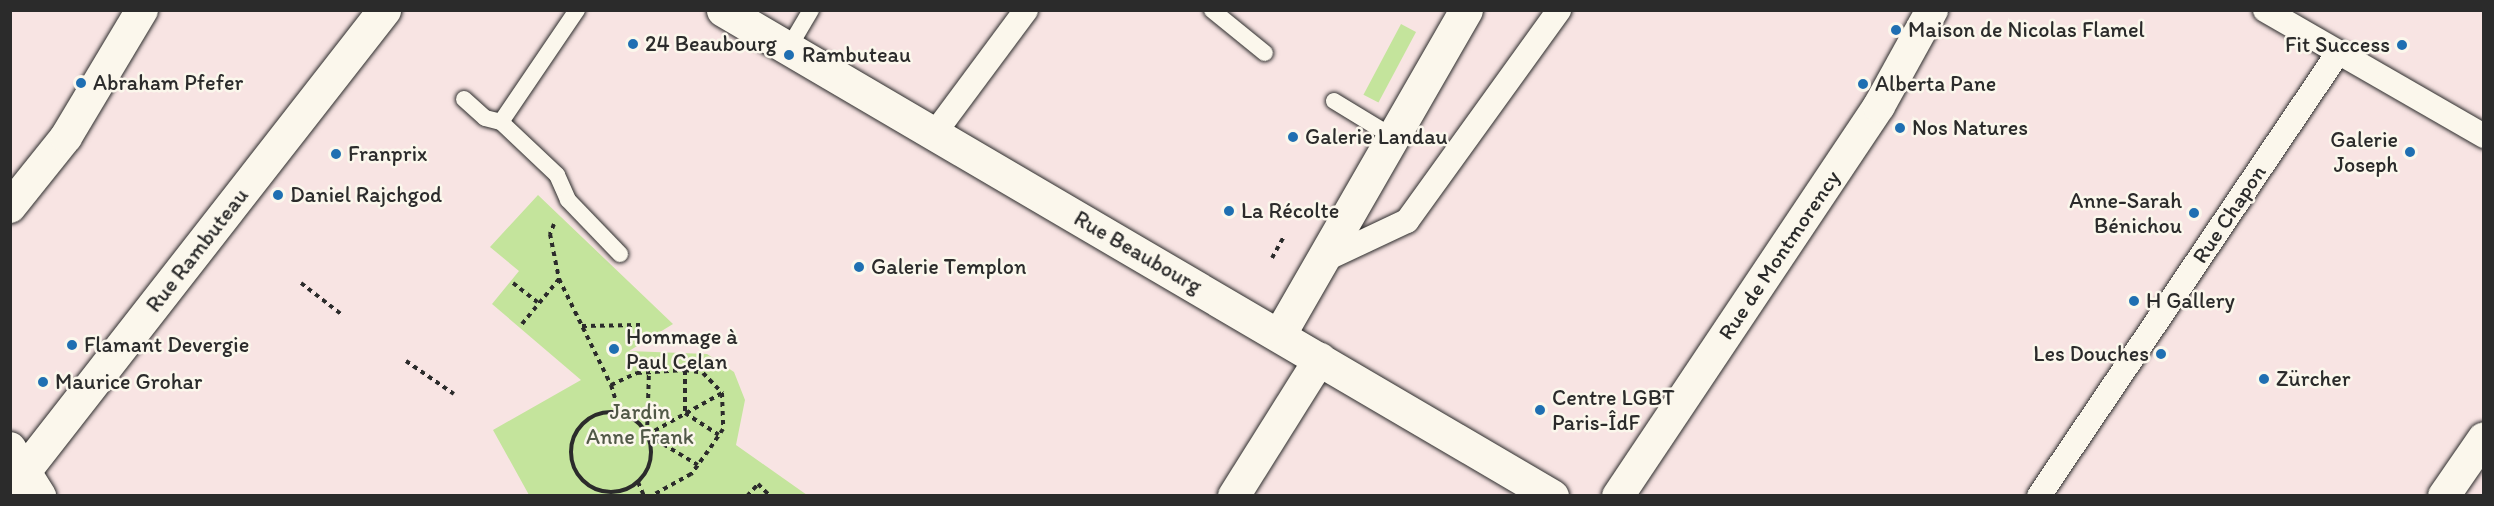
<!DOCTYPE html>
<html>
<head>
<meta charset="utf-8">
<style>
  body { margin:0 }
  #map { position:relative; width:2494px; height:506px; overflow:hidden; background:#f8e4e3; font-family:Itim,sans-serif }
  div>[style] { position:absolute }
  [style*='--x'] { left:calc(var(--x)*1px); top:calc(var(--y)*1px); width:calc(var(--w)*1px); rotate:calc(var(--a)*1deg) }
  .green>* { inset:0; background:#c4e49c; transform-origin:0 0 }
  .path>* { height:4px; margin-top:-2px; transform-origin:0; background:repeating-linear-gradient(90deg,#2b2b2b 0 4.5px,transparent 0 9px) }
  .path>.ring { margin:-2px; padding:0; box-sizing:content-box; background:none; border:4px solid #2b2b2b; border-radius:50% }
  .roads { filter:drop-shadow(0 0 2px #2b2b2b) drop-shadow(0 0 2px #2b2b2b) }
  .service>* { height:16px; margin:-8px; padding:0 8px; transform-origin:8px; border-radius:8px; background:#fbf7ec }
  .pedestrian>* { height:24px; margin:-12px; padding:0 12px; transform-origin:12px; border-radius:12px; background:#fbf7ec }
  .minor>* { height:32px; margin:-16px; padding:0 16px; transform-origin:16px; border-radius:16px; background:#fbf7ec }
  .tertiary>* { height:33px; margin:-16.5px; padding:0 16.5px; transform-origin:16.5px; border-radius:16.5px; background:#fbf7ec }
  .secondary>* { height:33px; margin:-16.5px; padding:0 16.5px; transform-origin:16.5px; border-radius:16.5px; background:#fbf7ec }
  .dots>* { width:16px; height:16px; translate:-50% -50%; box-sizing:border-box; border:3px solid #fbf7ec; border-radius:50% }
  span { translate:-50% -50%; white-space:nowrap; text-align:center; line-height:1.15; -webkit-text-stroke:5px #fbf7ec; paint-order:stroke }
  .poi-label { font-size:22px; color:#2b2b2b }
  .left { translate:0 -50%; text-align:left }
  .right { translate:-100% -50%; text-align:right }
  .street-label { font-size:22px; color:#2b2b2b }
  .park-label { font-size:22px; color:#515947 }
  .frame { position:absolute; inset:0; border:12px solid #2b2b2b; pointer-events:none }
</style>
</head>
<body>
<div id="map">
  <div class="green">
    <i style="left:1401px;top:24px;width:17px;height:80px;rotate:28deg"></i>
    <i style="clip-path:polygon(538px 195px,673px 324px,629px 351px,707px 354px,734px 372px,745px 400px,736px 445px,807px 495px,529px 495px,493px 430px,581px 380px,492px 304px,519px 271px,490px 247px)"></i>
  </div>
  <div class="path">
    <i style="--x:554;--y:224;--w:11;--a:112"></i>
    <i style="--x:550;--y:234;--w:46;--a:78.7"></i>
    <i style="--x:559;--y:279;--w:118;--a:63.9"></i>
    <i style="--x:611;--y:385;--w:28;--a:73"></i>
    <i style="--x:1272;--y:258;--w:26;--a:-61"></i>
    <i style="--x:301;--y:283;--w:51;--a:37.8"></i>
    <i style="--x:513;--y:283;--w:31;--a:38"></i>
    <i style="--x:522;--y:324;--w:58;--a:-50.6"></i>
    <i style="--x:582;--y:326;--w:58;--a:-1"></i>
    <i style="--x:406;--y:361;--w:58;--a:34.5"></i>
    <i style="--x:685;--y:370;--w:43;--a:90"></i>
    <i style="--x:685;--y:413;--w:40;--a:32.9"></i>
    <i style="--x:611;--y:385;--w:29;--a:-25"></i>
    <i style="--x:637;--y:373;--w:48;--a:-3.6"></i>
    <i style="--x:685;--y:370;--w:18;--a:9"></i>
    <i style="--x:703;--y:373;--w:28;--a:46"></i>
    <i style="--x:722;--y:393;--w:36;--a:88"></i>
    <i style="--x:723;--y:429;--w:27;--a:124"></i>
    <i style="--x:708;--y:451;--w:29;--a:126"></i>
    <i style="--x:691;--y:474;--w:46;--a:151.2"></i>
    <i class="ring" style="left:571px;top:412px;width:76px;height:76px"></i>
    <i style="--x:647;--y:434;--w:62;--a:-88.2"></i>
    <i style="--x:647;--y:435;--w:86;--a:-29.2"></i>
    <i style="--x:648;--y:435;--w:58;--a:31"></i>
    <i style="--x:638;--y:482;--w:15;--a:67"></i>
    <i style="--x:747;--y:496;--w:16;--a:-47"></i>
    <i style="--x:758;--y:484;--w:17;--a:45"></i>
  </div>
  <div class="roads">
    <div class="service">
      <i style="--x:577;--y:10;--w:135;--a:124.2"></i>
      <i style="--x:501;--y:122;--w:77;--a:43.4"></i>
      <i style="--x:557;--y:175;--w:27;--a:66"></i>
      <i style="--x:568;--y:200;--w:75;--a:46.1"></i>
      <i style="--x:1212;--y:10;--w:68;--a:39.1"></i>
      <i style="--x:788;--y:49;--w:45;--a:-59.5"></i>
      <i style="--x:464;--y:99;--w:28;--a:42"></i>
      <i style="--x:485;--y:118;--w:16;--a:14"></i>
      <i style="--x:1334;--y:101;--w:69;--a:31.4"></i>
    </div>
    <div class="pedestrian">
      <i style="--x:2265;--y:10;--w:253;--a:29.9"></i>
      <i style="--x:934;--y:134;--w:154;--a:-53.4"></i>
      <i style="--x:1322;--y:261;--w:94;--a:-25.2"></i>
      <i style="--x:1407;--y:221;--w:260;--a:-54.2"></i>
      <i style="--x:2039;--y:496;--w:534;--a:-55.98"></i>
    </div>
    <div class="minor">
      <i style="--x:10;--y:207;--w:90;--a:-51.3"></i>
      <i style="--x:66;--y:137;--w:148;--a:-59.1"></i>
      <i style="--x:10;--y:448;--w:57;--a:58"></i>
      <i style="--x:1234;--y:496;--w:162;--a:-57.9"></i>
      <i style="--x:1618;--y:496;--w:469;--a:-56.2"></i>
      <i style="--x:1879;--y:106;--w:110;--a:-61.1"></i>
      <i style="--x:2444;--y:496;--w:70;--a:-55.4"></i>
    </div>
    <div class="tertiary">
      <i style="--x:1279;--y:335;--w:375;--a:-60.1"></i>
      <i style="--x:10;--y:489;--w:608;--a:-52.02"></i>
    </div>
    <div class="secondary">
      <i style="--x:723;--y:10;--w:961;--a:30.38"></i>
    </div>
  </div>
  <div class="dots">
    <i style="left:1896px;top:30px;background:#1f6fb2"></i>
    <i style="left:633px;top:44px;background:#1f6fb2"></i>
    <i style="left:2402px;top:45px;background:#1f6fb2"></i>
    <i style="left:789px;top:55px;background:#1f6fb2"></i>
    <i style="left:81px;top:83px;background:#1f6fb2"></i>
    <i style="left:1863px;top:84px;background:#1f6fb2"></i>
    <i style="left:1900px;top:128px;background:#1f6fb2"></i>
    <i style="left:1293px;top:137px;background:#1f6fb2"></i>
    <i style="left:2410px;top:152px;background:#1f6fb2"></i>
    <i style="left:336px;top:154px;background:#1f6fb2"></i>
    <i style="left:278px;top:195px;background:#1f6fb2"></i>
    <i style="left:1229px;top:211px;background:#1f6fb2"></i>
    <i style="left:2194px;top:213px;background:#1f6fb2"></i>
    <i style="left:859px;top:267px;background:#1f6fb2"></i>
    <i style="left:2134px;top:301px;background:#1f6fb2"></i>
    <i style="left:72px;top:345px;background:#1f6fb2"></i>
    <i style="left:614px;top:349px;background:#1f6fb2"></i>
    <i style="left:2161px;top:354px;background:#1f6fb2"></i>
    <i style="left:2264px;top:379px;background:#1f6fb2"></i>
    <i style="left:43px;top:382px;background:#1f6fb2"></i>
    <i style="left:1540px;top:410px;background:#1f6fb2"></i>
  </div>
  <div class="poi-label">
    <span class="left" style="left:1908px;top:30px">Maison de Nicolas Flamel</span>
    <span class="left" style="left:645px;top:44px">24 Beaubourg</span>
    <span class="right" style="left:2390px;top:45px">Fit Success</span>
    <span class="left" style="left:802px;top:55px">Rambuteau</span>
    <span class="left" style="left:93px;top:83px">Abraham Pfefer</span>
    <span class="left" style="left:1875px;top:84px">Alberta Pane</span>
    <span class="left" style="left:1912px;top:128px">Nos Natures</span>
    <span class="left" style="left:1305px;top:137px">Galerie Landau</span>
    <span class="right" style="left:2398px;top:152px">Galerie<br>Joseph</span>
    <span class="left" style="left:348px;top:154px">Franprix</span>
    <span class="left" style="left:290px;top:195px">Daniel Rajchgod</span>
    <span class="right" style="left:2182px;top:213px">Anne-Sarah<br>Bénichou</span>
    <span class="left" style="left:1241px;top:211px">La Récolte</span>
    <span class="left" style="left:871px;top:267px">Galerie Templon</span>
    <span class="left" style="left:2146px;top:301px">H Gallery</span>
    <span class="left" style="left:626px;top:349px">Hommage à<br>Paul Celan</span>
    <span class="left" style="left:84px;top:345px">Flamant Devergie</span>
    <span class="right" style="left:2149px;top:354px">Les Douches</span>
    <span class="left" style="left:2276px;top:379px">Zürcher</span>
    <span class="left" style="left:55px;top:382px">Maurice Grohar</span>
    <span class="left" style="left:1552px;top:410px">Centre LGBT<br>Paris-ÎdF</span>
  </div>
  <div class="street-label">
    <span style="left:2229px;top:214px;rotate:-56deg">Rue Chapon</span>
    <span style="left:197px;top:250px;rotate:-52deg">Rue Rambuteau</span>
    <span style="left:1138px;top:252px;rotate:30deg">Rue Beaubourg</span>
    <span style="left:1779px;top:255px;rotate:-56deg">Rue de Montmorency</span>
  </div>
  <div class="park-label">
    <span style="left:640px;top:424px">Jardin<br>Anne Frank</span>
  </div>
  <div class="frame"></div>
</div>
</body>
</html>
